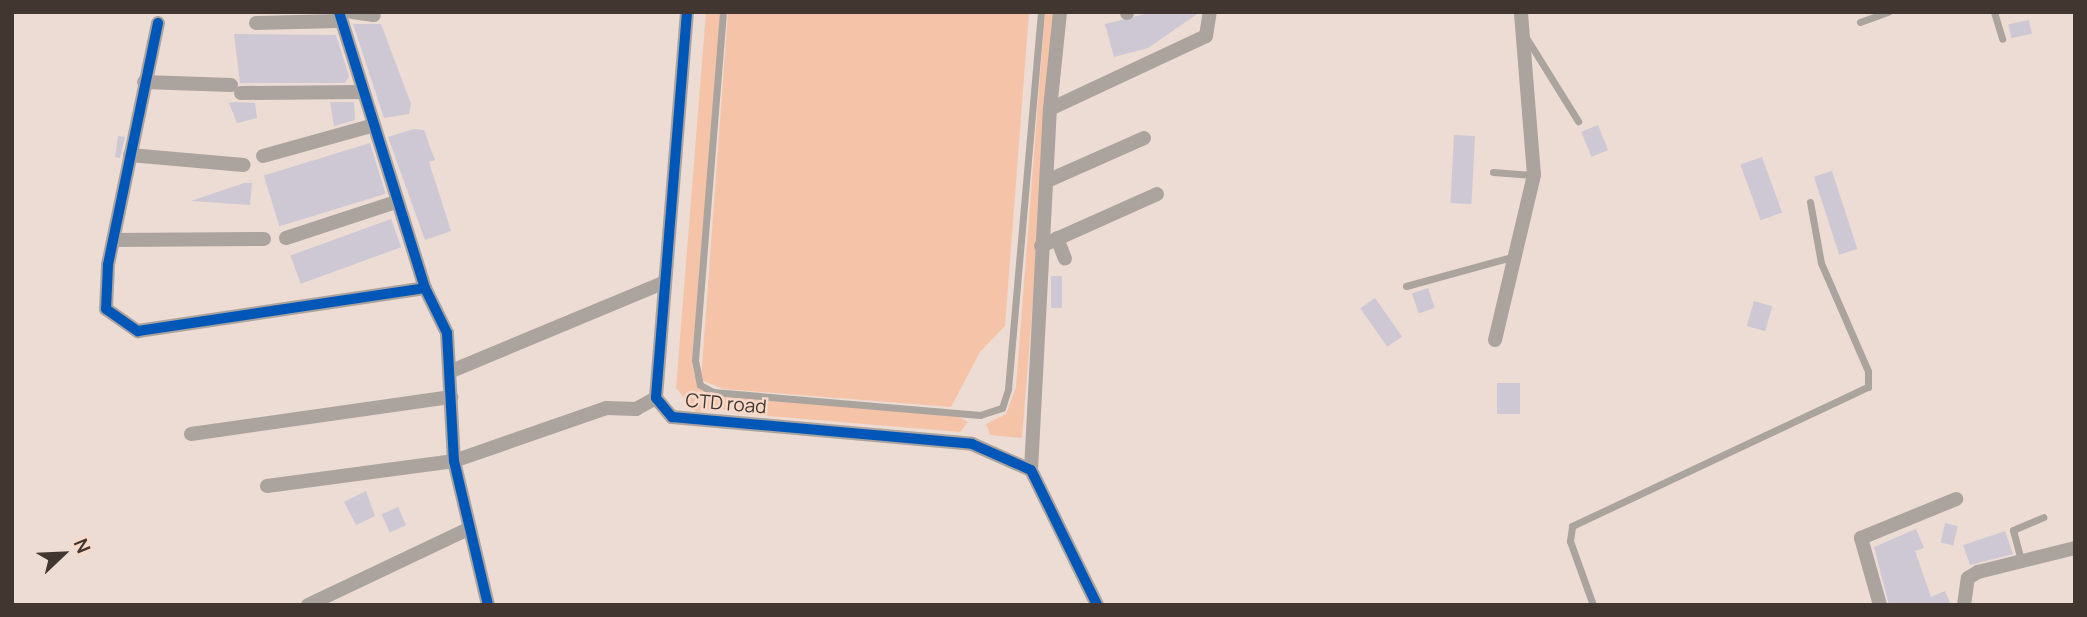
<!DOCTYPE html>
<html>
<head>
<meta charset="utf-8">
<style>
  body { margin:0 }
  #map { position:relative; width:2087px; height:617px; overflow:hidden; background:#ecdcd4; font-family:Manrope,sans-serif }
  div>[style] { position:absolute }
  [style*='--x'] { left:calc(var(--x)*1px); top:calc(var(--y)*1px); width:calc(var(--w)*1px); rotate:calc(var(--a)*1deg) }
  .green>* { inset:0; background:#f5c4a8 }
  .building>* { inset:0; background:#cdc8d4; transform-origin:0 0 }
  .lane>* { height:7px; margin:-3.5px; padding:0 3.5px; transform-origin:3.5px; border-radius:3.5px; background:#aba39e }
  .street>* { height:14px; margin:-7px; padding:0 7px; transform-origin:7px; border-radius:7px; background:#aba39e }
  .cycleway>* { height:10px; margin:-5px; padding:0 5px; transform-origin:5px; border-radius:5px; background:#0057b8 }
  span { translate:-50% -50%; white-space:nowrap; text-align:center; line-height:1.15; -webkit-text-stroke:5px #f6d9c9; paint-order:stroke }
  .street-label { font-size:19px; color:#423630 }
  .frame { position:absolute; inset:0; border:14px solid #423630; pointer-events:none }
  .north { position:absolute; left:28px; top:519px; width:70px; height:70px; -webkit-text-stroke:5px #f6d9c9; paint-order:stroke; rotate:67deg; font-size:19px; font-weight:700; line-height:28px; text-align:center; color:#423630 }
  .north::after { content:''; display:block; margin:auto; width:24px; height:32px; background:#423630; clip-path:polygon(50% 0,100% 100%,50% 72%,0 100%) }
</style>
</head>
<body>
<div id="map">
  <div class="green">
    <i style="clip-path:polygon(706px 12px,721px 12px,692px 364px,698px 389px,959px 417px,968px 422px,960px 432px,756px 415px,755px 407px,696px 412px,676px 388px)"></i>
    <i style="clip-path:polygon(728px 12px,1029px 12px,1005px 326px,980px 352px,951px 407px,724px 389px,701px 380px)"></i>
    <i style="clip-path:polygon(1045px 12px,1056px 12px,1022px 438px,990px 435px,986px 424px,1006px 414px,1016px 387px)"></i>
  </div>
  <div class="building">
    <i style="clip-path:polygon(1153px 12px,1200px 12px,1148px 48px,1114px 57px,1105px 24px)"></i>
    <i style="left:2029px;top:20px;width:14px;height:21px;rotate:78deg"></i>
    <i style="clip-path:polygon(353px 24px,381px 24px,411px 104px,409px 114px,384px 118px)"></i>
    <i style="clip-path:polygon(234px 34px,336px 35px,349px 76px,345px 83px,240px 83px)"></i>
    <i style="clip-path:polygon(235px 102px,255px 103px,257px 118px,237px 123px,229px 103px)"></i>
    <i style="clip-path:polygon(330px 102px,354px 102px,355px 120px,334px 126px)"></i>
    <i style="left:1598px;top:125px;width:27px;height:18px;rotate:68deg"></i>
    <i style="clip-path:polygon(414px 129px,424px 130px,430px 147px,435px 160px,429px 162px,451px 231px,425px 240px,388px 137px)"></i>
    <i style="left:1454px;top:135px;width:21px;height:68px;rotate:3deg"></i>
    <i style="clip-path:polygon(118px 136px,125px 137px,120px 158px,115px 157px)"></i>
    <i style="left:370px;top:143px;width:53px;height:111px;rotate:73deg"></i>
    <i style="left:1762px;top:157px;width:59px;height:23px;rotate:70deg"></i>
    <i style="left:1832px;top:171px;width:82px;height:19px;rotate:72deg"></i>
    <i style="clip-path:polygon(244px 183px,252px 183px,250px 205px,191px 201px)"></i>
    <i style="left:391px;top:219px;width:30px;height:107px;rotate:70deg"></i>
    <i style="left:1051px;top:276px;width:11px;height:32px"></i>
    <i style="left:1428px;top:288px;width:21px;height:17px;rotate:71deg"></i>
    <i style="left:1375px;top:298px;width:47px;height:18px;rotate:55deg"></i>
    <i style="left:1754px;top:301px;width:19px;height:26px;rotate:16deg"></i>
    <i style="left:1497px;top:383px;width:23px;height:31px"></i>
    <i style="clip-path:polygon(366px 491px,375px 516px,356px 525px,344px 502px)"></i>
    <i style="left:398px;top:507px;width:20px;height:18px;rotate:66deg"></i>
    <i style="left:1945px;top:523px;width:13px;height:20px;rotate:13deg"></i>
    <i style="clip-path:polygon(1916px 529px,1924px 548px,1915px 551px,1931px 597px,1945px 591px,1951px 605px,1889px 605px,1874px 547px)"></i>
    <i style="clip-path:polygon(2005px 531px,2013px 554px,1970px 565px,1963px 545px)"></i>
  </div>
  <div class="lane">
    <i style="--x:723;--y:12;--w:349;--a:94.6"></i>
    <i style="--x:695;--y:360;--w:25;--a:79"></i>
    <i style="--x:700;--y:385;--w:15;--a:28"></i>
    <i style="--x:713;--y:392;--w:268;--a:4.9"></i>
    <i style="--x:980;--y:415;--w:23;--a:-18"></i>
    <i style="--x:1002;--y:408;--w:20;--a:-72"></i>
    <i style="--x:1008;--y:389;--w:378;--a:-85"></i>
    <i style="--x:1994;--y:12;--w:28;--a:73"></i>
    <i style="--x:1860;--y:22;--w:30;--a:-20"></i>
    <i style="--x:1527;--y:39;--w:97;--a:58.1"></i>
    <i style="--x:1493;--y:172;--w:40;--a:4.3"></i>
    <i style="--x:1406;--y:286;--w:110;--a:-15.3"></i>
    <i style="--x:2021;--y:560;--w:31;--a:-105"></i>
    <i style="--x:2013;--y:530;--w:33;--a:-23"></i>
    <i style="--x:1593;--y:605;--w:68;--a:-109.8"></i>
    <i style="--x:1570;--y:541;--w:15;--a:-82"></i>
    <i style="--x:1572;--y:526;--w:327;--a:-25.2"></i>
    <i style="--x:1868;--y:387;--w:16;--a:-90"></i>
    <i style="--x:1868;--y:371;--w:118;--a:-113.5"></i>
    <i style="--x:1821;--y:263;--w:62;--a:-100.2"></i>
  </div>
  <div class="street">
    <i style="--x:339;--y:12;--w:289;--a:72.7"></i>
    <i style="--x:425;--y:288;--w:50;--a:63.9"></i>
    <i style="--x:447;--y:333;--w:128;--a:86.9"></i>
    <i style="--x:454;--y:461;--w:148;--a:76.7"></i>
    <i style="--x:352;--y:12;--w:22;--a:8"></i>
    <i style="--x:687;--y:12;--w:387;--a:94.6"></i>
    <i style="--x:656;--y:398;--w:25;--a:50"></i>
    <i style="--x:672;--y:417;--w:301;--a:5.1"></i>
    <i style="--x:972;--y:444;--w:64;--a:23.8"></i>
    <i style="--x:1031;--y:470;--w:150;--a:63.9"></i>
    <i style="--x:1127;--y:12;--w:1;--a:90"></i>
    <i style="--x:158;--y:23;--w:247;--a:101.7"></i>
    <i style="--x:108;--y:265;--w:44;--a:92.6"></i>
    <i style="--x:106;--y:309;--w:39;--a:35"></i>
    <i style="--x:138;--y:331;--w:290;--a:-8.5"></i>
    <i style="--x:256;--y:23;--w:82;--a:-1.4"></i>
    <i style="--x:144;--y:82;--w:87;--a:2"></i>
    <i style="--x:241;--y:93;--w:120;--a:-0.5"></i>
    <i style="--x:1050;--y:109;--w:98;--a:-84.1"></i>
    <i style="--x:130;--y:155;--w:114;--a:5"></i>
    <i style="--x:263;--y:156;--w:112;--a:-15.5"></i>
    <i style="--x:1047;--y:181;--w:106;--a:-23.9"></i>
    <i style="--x:286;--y:238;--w:116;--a:-18.1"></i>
    <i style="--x:1057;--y:238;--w:22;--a:69"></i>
    <i style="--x:113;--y:240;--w:151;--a:-0.4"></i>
    <i style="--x:1041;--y:246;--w:127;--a:-24.1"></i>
    <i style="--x:1495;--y:340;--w:170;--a:-76.7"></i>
    <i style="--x:1534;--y:175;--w:164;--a:-94.6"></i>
    <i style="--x:449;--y:372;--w:232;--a:-22.6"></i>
    <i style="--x:191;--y:434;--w:263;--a:-8.1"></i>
    <i style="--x:1031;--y:470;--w:361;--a:-87"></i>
    <i style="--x:1050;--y:109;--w:172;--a:-25.1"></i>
    <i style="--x:1206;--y:36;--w:24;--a:-81"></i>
    <i style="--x:267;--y:486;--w:189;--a:-7.6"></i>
    <i style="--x:454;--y:461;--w:161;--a:-19.2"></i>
    <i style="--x:606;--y:408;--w:30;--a:2"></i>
    <i style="--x:636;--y:409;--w:23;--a:-29"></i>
    <i style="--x:308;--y:605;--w:179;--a:-25.4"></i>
    <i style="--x:1880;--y:605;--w:70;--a:-105.8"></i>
    <i style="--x:1861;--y:538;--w:103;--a:-22.3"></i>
    <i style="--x:1964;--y:605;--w:27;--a:-82"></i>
    <i style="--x:1968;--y:578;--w:12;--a:-31"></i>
    <i style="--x:1978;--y:572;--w:100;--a:-13.9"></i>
  </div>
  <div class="cycleway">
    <i style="--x:339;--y:12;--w:289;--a:72.7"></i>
    <i style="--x:425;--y:288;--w:50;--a:63.9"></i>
    <i style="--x:447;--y:333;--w:128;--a:86.9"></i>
    <i style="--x:454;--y:461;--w:148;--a:76.7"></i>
    <i style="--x:687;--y:12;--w:387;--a:94.6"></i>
    <i style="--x:656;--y:398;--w:25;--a:50"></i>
    <i style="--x:672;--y:417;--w:301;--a:5.1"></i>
    <i style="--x:972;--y:444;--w:64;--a:23.8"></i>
    <i style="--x:1031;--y:470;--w:150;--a:63.9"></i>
    <i style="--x:158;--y:23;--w:247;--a:101.7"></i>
    <i style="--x:108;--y:265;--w:44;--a:92.6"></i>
    <i style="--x:106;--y:309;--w:39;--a:35"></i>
    <i style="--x:138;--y:331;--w:290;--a:-8.5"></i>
  </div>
  <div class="street-label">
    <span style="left:726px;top:404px;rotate:5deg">CTD road</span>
  </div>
  <div class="frame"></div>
  <div class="north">N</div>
</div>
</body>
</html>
